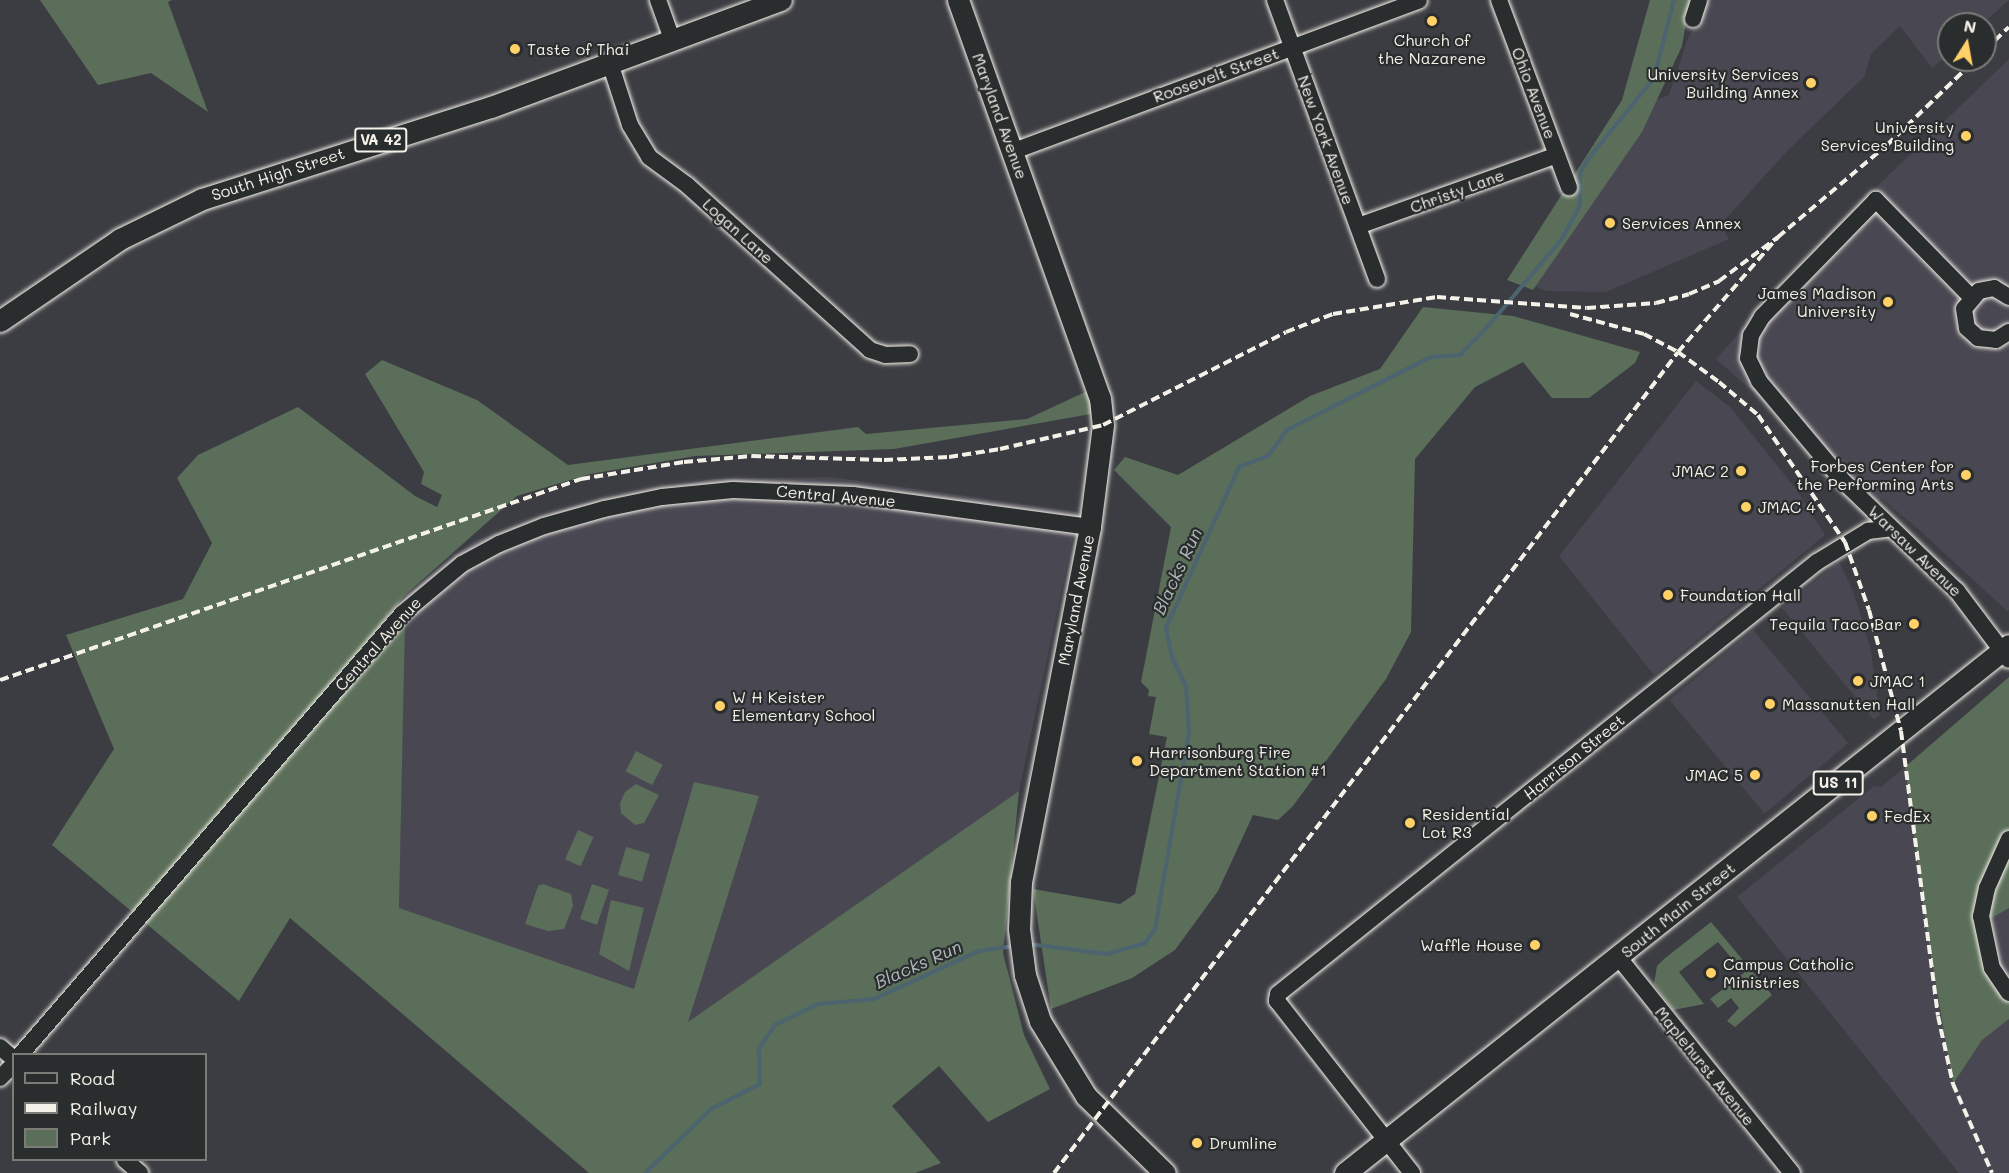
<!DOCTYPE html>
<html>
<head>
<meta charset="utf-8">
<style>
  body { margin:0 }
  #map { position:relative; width:2009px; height:1173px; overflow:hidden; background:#3c3d43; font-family:Mali,sans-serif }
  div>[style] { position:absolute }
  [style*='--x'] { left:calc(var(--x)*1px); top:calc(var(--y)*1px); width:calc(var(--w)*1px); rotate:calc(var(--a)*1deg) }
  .built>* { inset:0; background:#494852; transform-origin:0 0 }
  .green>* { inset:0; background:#5a6e59; transform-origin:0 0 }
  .stream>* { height:4px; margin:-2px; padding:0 2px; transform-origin:2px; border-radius:2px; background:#4c6370 }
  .roads { filter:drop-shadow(0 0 2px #f4f1e8) drop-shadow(0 0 2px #f4f1e8) }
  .minor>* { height:16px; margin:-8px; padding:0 8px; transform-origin:8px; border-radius:8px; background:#2a2d2e }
  .major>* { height:21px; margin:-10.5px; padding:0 10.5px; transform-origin:10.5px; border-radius:10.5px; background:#2a2d2e }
  .rail>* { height:4px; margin-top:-2px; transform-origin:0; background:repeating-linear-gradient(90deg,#f4f1e8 0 9px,transparent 0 13.5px) }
  .dots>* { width:16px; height:16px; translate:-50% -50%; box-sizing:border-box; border:3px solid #2a2d2e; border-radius:50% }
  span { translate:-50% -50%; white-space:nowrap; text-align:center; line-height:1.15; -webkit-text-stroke:4.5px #2a2d2e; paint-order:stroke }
  .shield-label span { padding:2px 4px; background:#2a2d2e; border:2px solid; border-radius:4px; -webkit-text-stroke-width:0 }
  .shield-label { font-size:15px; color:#f4f1e8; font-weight:700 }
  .poi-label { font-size:16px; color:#f4f1e8 }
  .left { translate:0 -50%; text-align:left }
  .right { translate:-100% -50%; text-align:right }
  .street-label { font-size:16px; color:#f4f1e8 }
  .water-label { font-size:18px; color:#b1b8b8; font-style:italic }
  .legend { position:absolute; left:12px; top:1053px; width:195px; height:108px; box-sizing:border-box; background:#2a2d2e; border:2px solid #7b7b78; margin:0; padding:8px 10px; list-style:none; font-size:18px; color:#f4f1e8 }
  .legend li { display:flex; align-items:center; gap:12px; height:30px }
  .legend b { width:30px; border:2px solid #7b7b78 }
  .north { position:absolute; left:1937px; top:12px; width:60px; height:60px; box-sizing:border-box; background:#2a2d2e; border:2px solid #7b7b78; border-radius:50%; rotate:11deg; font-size:16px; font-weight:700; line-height:24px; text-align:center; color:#f4f1e8 }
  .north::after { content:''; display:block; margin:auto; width:21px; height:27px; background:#ffd166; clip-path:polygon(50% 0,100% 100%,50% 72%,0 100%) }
</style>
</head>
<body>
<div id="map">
  <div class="built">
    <i style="clip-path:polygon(1707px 0,2009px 0,1982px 24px,1949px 24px,1949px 54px,1932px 68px,1900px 26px,1871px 54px,1864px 77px,1787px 151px,1720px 225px,1729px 239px,1606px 292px,1547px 291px,1529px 284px,1642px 106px,1669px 95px,1687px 41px)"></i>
    <i style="clip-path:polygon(2009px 59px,2009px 610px,2007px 611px,1916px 527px,1881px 498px,1878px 502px,1716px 359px,1836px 226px)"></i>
    <i style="clip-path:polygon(1696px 381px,1730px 407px,1796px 489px,1825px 535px,1654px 675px,1559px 556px)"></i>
    <i style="clip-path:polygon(831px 477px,1078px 512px,1019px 791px,687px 1023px,399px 908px,405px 595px,474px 541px,578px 505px,712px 479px)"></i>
    <i style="clip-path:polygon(1839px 562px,1853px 591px,1870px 646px,1880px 715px,1874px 720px,1782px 608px)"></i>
    <i style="left:1753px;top:630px;width:148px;height:109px;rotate:50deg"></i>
    <i style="clip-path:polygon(2009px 681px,2009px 1173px,1959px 1173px,1737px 897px,1874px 786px,1881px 787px)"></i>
  </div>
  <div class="green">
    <i style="clip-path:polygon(40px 0,172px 0,168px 2px,208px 112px,151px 73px,98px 85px)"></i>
    <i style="clip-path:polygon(1650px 0,1690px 0,1682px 46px,1642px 132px,1533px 290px,1507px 280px,1622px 100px)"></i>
    <i style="clip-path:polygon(1423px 307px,1513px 316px,1640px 352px,1635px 363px,1589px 398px,1552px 398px,1523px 362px,1475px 387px,1415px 459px,1411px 632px,1386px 679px,1293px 806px,1278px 820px,1253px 815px,1218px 891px,1175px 950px,1132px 978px,1051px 1009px,1033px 889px,1120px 904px,1135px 894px,1167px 737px,1149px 734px,1156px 697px,1148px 696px,1149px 690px,1141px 682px,1171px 527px,1114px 470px,1125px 457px,1178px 475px,1310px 396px,1380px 369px)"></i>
    <i style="clip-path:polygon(382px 360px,477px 400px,568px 465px,858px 427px,866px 434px,1027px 419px,1096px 387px,1102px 412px,894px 449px,695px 456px,590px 474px,517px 496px,405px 595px,164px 887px,405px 621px,399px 908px,634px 989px,694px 782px,759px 796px,688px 1022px,1019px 791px,1003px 953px,1024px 1035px,1050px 1089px,988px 1122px,939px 1066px,892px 1106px,941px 1163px,915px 1173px,589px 1173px,290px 918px,239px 1001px,52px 845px,114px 749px,66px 635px,183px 599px,212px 543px,177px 478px,198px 455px,298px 407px,415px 496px,437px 507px,442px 495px,421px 484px,424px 472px,365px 374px)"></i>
    <i style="clip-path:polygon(2009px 677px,2009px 908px,1981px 924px,2009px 992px,2009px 1019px,1982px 1040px,1953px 1084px,1926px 926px,1905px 767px)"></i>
    <i style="left:636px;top:751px;width:30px;height:23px;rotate:27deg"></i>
    <i style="clip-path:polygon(636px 784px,659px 795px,644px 823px,635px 825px,621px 813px,620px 803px,625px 792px)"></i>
    <i style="left:578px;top:830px;width:17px;height:32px;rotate:24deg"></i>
    <i style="left:626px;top:847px;width:25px;height:29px;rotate:16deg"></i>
    <i style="clip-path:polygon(543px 884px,571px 894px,573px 906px,564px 929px,548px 931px,525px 924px,538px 886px)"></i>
    <i style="left:592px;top:884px;width:18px;height:37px;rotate:19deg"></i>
    <i style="clip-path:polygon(611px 900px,644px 908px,629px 971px,599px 954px)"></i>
    <i style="clip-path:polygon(1711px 922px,1772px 995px,1735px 1027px,1727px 1021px,1739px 1008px,1731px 998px,1718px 1008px,1710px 999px,1744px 973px,1718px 942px,1679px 972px,1704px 1004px,1673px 1010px,1654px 984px,1657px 966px,1664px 959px)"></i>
  </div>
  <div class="stream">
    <i style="--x:1029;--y:944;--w:79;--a:7.3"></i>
    <i style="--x:1107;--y:954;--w:40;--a:-16"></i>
    <i style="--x:1145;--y:943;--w:17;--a:-54"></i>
    <i style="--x:1155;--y:929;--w:200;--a:-80.2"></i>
    <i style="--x:1189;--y:732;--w:46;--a:-93.7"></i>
    <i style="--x:1186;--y:686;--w:32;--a:-116"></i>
    <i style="--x:1172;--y:657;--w:30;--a:-102"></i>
    <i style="--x:1166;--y:628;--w:177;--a:-65.6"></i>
    <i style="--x:1239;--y:467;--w:31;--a:-21"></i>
    <i style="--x:1268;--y:456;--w:32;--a:-54"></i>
    <i style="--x:1287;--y:430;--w:161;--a:-26.9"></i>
    <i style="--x:1431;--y:357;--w:29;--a:-4"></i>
    <i style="--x:1460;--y:355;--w:42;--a:-46"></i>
    <i style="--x:1489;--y:325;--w:113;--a:-49.7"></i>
    <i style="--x:1562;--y:239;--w:38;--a:-62"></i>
    <i style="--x:1580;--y:205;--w:32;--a:-90"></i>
    <i style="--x:1580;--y:173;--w:16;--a:-60"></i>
    <i style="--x:1588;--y:159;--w:104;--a:-50.8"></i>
    <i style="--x:1654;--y:78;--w:81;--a:-75.6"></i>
    <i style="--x:645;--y:1173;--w:92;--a:-44.1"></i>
    <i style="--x:711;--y:1109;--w:55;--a:-27"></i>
    <i style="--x:760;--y:1084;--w:36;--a:-92"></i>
    <i style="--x:759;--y:1048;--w:28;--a:-55"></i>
    <i style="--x:775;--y:1025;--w:48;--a:-26"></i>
    <i style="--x:818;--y:1004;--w:56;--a:-5.1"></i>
    <i style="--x:874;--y:999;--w:115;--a:-24.6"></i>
    <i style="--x:979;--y:951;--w:37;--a:-8"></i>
  </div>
  <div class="roads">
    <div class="minor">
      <i style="--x:658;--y:0;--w:41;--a:70.3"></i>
      <i style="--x:1275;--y:0;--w:297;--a:69.9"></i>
      <i style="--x:1499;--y:0;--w:200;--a:69.5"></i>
      <i style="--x:1693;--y:19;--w:20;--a:-72"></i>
      <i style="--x:610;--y:63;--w:65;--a:72.1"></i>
      <i style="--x:630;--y:125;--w:37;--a:59"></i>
      <i style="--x:649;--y:157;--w:47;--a:36.4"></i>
      <i style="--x:687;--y:185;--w:246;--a:42"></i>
      <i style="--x:870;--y:350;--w:16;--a:18"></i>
      <i style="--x:885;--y:355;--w:25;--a:-2"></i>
      <i style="--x:1014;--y:151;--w:432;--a:-20.4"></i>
      <i style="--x:1358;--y:226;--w:211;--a:-19.6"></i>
      <i style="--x:1971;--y:297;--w:136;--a:-134.4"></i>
      <i style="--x:1876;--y:200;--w:163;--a:134.3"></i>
      <i style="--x:1762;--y:317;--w:21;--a:121"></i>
      <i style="--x:1751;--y:335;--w:23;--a:97"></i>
      <i style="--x:1748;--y:358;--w:25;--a:64"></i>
      <i style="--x:1759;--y:381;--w:129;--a:50"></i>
      <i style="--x:1842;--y:480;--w:160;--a:44"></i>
      <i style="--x:1957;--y:591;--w:86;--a:53"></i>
      <i style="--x:2009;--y:297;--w:17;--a:-149"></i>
      <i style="--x:1994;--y:288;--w:15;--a:169"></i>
      <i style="--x:1979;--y:291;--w:23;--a:130"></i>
      <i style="--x:1964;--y:309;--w:19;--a:81"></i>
      <i style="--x:1967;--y:328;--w:15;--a:42"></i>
      <i style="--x:1978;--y:338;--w:18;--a:6"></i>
      <i style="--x:1996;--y:340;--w:15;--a:-32"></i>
      <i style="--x:2009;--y:839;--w:54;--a:114.2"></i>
      <i style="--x:1987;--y:888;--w:29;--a:102"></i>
      <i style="--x:1981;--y:916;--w:53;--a:78.1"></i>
      <i style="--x:1992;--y:968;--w:30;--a:56"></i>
      <i style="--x:1619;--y:958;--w:276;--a:51.2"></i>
      <i style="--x:0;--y:1047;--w:18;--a:41"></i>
      <i style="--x:21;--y:1054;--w:582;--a:-49.11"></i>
      <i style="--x:402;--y:614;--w:78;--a:-39.8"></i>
      <i style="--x:462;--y:564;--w:42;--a:-28.4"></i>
      <i style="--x:499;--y:544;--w:48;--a:-21.8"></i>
      <i style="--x:544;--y:526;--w:62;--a:-15.8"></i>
      <i style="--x:604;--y:509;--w:59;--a:-11.7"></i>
      <i style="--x:662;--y:497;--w:71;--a:-5.6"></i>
      <i style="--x:733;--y:490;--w:120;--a:2.4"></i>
      <i style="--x:853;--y:495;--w:239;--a:7.7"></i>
      <i style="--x:0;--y:1078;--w:20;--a:-45"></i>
      <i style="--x:125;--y:1160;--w:20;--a:41"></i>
      <i style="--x:1412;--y:1173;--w:219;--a:-128.1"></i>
      <i style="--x:1277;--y:1001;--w:7;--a:-82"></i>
      <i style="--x:1278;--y:994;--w:691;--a:-38.71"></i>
      <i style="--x:1817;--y:562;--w:60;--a:-31.3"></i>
      <i style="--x:1868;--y:531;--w:23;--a:-7"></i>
    </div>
    <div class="major">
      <i style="--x:958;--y:0;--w:423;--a:70.4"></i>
      <i style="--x:1100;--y:398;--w:27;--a:84"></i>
      <i style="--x:1103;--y:425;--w:103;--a:97.3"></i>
      <i style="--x:1090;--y:527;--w:362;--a:101"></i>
      <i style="--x:1021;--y:882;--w:47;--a:92.4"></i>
      <i style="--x:1019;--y:929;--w:46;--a:82.6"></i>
      <i style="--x:1025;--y:975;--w:48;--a:71.9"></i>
      <i style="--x:1040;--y:1021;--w:88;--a:58.5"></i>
      <i style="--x:1086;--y:1096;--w:110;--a:44.3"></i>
      <i style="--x:0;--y:321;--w:145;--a:-34.3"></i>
      <i style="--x:120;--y:239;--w:91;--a:-26"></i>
      <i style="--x:202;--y:199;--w:303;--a:-17.7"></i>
      <i style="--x:491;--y:107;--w:309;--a:-20.3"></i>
      <i style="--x:1345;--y:1173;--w:848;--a:-38.49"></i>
    </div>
  </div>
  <div class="rail">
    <i style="--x:1985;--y:50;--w:33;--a:-44"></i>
    <i style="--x:1570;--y:314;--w:77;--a:15.1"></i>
    <i style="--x:1644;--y:334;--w:38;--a:28"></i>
    <i style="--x:1678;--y:352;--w:51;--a:36.2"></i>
    <i style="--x:1719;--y:382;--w:51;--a:40.2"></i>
    <i style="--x:1758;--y:415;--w:154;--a:55.6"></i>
    <i style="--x:1845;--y:542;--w:72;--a:70.6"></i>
    <i style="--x:1869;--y:610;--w:125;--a:75.2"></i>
    <i style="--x:1901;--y:731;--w:287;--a:82.6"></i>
    <i style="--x:1938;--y:1016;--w:70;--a:77.6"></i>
    <i style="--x:1953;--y:1084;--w:97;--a:66.3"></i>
    <i style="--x:0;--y:680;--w:615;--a:-19.08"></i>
    <i style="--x:581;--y:479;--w:104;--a:-9.4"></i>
    <i style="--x:684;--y:462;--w:68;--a:-5"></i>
    <i style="--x:752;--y:456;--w:132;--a:1.7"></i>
    <i style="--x:884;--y:460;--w:65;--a:-2.6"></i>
    <i style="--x:949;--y:457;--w:52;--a:-8.9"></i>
    <i style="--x:1000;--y:449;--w:106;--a:-13.1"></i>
    <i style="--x:1103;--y:425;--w:205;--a:-26.9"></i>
    <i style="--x:1286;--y:332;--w:50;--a:-21"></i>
    <i style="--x:1333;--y:314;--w:105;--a:-9.3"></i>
    <i style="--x:1437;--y:297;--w:150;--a:4.2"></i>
    <i style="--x:1587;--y:308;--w:69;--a:-4.1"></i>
    <i style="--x:1656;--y:303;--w:34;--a:-15"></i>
    <i style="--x:1689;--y:294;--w:33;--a:-23"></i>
    <i style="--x:1719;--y:281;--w:74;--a:-36.7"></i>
    <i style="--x:1054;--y:1173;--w:1031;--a:-52.76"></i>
    <i style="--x:1678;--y:352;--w:152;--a:-49"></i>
    <i style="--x:1778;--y:237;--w:143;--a:-40.2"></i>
    <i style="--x:1887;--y:145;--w:122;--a:-44"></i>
  </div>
  <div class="dots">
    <i style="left:1432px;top:21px;background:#ffd166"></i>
    <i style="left:515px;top:49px;background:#ffd166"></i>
    <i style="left:1811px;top:83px;background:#ffd166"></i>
    <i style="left:1966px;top:136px;background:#ffd166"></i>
    <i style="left:1610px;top:223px;background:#ffd166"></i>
    <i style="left:1888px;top:302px;background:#ffd166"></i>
    <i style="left:1741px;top:471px;background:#ffd166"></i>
    <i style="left:1966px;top:475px;background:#ffd166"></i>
    <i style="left:1746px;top:507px;background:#ffd166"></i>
    <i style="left:1668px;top:595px;background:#ffd166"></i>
    <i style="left:1914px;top:624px;background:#ffd166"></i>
    <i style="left:1858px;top:681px;background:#ffd166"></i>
    <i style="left:1770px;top:704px;background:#ffd166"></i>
    <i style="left:720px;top:706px;background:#ffd166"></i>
    <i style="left:1137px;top:761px;background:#ffd166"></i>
    <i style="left:1755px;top:775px;background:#ffd166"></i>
    <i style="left:1872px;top:816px;background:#ffd166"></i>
    <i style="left:1410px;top:823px;background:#ffd166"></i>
    <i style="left:1535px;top:945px;background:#ffd166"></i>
    <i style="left:1711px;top:973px;background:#ffd166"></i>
    <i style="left:1197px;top:1143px;background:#ffd166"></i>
  </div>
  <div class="shield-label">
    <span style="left:381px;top:140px">VA 42</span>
    <span style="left:1838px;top:783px">US 11</span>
  </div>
  <div class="poi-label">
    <span style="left:1432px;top:49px">Church of<br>the Nazarene</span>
    <span class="left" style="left:527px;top:49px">Taste of Thai</span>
    <span class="right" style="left:1799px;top:83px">University Services<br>Building Annex</span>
    <span class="right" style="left:1954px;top:136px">University<br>Services Building</span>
    <span class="left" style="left:1622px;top:223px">Services Annex</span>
    <span class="right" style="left:1876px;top:302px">James Madison<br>University</span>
    <span class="right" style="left:1954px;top:475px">Forbes Center for<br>the Performing Arts</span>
    <span class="right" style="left:1729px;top:471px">JMAC 2</span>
    <span class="left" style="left:1758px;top:507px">JMAC 4</span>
    <span class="left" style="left:1680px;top:595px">Foundation Hall</span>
    <span class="right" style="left:1902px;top:624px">Tequila Taco Bar</span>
    <span class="left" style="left:1870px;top:681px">JMAC 1</span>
    <span class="left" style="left:732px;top:706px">W H Keister<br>Elementary School</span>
    <span class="left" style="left:1782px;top:704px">Massanutten Hall</span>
    <span class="left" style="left:1149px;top:761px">Harrisonburg Fire<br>Department Station #1</span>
    <span class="right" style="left:1743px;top:775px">JMAC 5</span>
    <span class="left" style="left:1422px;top:823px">Residential<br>Lot R3</span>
    <span class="left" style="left:1884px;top:816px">FedEx</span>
    <span class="right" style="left:1523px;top:945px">Waffle House</span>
    <span class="left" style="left:1723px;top:973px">Campus Catholic<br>Ministries</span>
    <span class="left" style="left:1209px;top:1143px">Drumline</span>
  </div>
  <div class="street-label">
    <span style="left:1216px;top:75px;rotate:-20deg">Roosevelt Street</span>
    <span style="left:1534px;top:93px;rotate:69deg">Ohio Avenue</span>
    <span style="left:1000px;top:116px;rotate:70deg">Maryland Avenue</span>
    <span style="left:1326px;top:140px;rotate:70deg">New York Avenue</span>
    <span style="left:278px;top:174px;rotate:-18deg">South High Street</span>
    <span style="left:1457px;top:191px;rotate:-20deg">Christy Lane</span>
    <span style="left:738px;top:231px;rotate:42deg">Logan Lane</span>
    <span style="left:836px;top:496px;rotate:5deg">Central Avenue</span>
    <span style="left:1915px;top:551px;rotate:44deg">Warsaw Avenue</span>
    <span style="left:1076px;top:600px;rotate:-79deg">Maryland Avenue</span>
    <span style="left:378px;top:644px;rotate:-48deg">Central Avenue</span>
    <span style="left:1574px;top:757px;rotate:-39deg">Harrison Street</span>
    <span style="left:1678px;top:910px;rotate:-39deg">South Main Street</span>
    <span style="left:1705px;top:1066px;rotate:51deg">Maplehurst Avenue</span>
  </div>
  <div class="water-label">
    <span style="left:1177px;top:571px;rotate:-65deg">Blacks Run</span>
    <span style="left:918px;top:964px;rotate:-24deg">Blacks Run</span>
  </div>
  <ul class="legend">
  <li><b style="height:8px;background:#2a2d2e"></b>Road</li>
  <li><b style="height:8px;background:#f4f1e8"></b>Railway</li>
  <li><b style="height:16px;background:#5a6e59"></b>Park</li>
  </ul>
  <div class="north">N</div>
</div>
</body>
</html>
